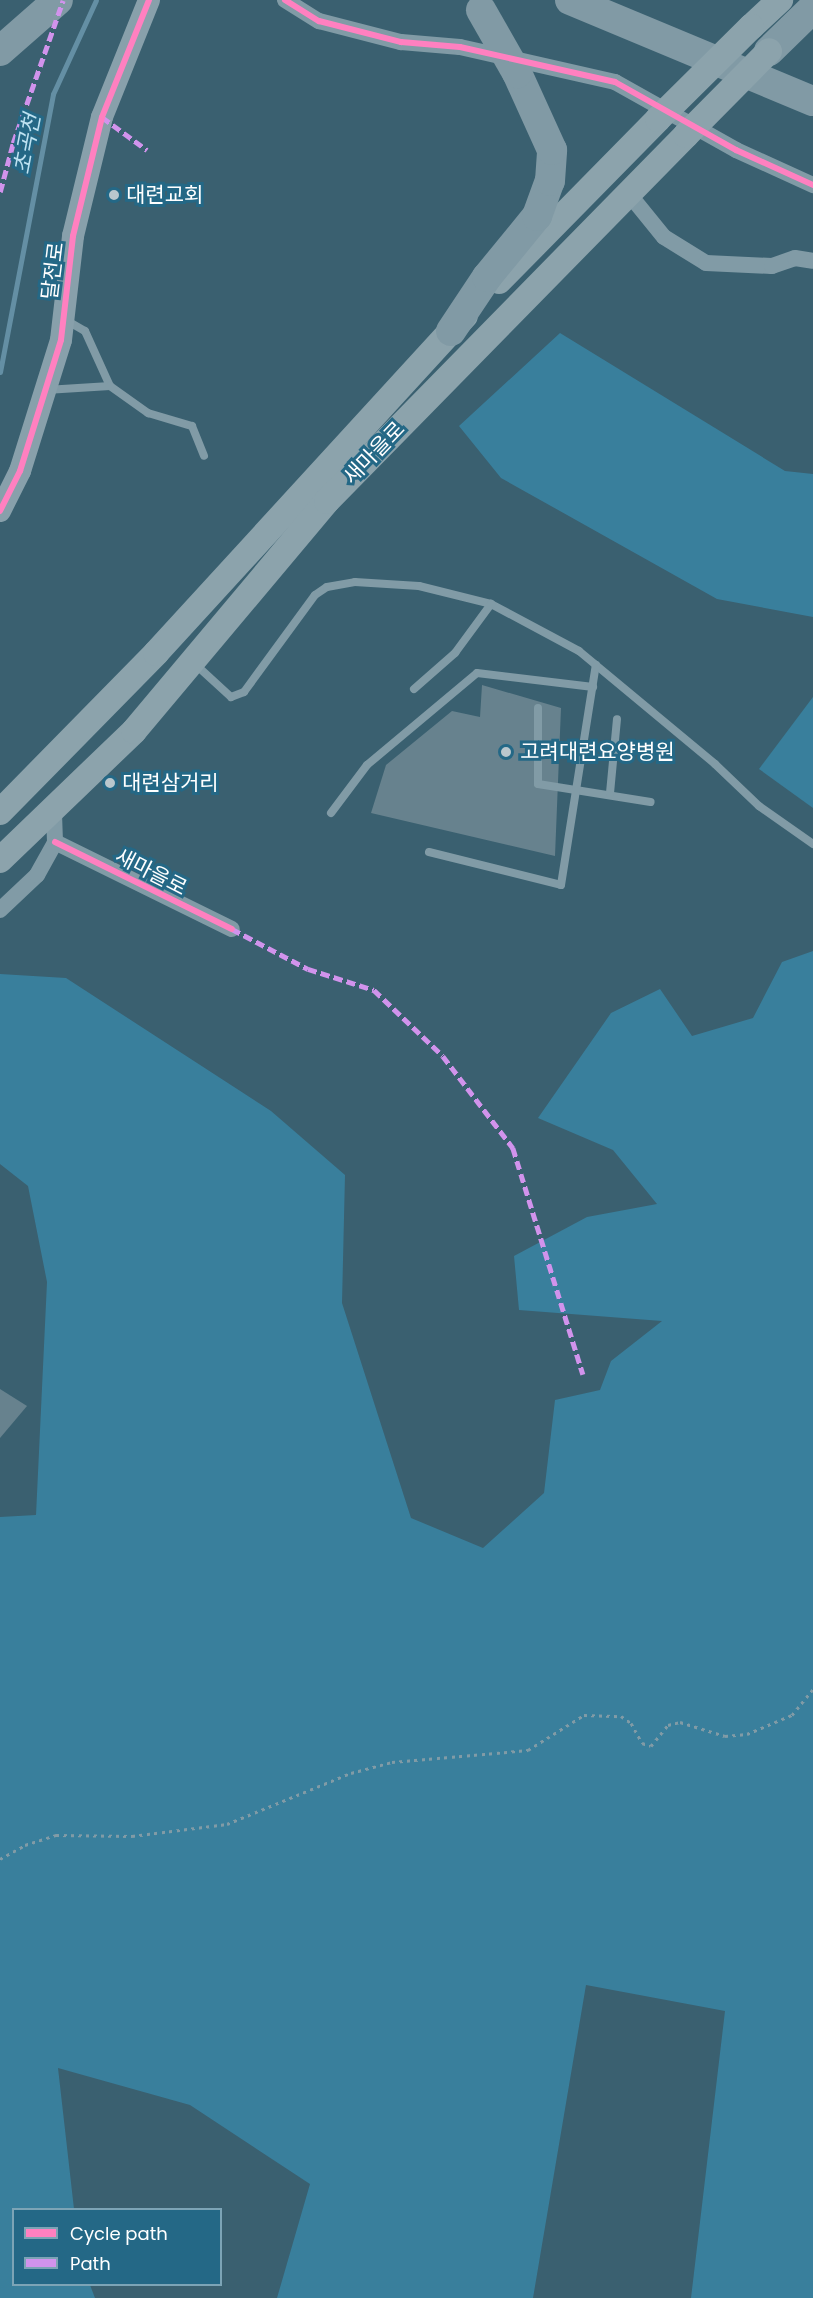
<!DOCTYPE html>
<html>
<head>
<meta charset="utf-8">
<style>
  body { margin:0 }
  #map { position:relative; width:813px; height:2298px; overflow:hidden; background:#3a6070; font-family:Poppins,"Noto Sans KR",sans-serif }
  div>[style] { position:absolute }
  [style*='--x'] { left:calc(var(--x)*1px); top:calc(var(--y)*1px); width:calc(var(--w)*1px); rotate:calc(var(--a)*1deg) }
  .green>* { inset:0; background:#397f9c }
  .stream>* { height:5px; margin:-2.5px; padding:0 2.5px; transform-origin:2.5px; border-radius:2.5px; background:#648fa4 }
  .building>* { inset:0; background:#67828e }
  .path>* { height:3px; margin-top:-1.5px; transform-origin:0; background:repeating-linear-gradient(90deg,#819ba6 0 3px,transparent 0 7.5px) }
  .lane>* { height:8px; margin:-4px; padding:0 4px; transform-origin:4px; border-radius:4px; background:#819ba6 }
  .street>* { height:16px; margin:-8px; padding:0 8px; transform-origin:8px; border-radius:8px; background:#819ba6 }
  .secondary>* { height:22px; margin:-11px; padding:0 11px; transform-origin:11px; border-radius:11px; background:#88a0ab }
  .primary>* { height:26px; margin:-13px; padding:0 13px; transform-origin:13px; border-radius:13px; background:#8ca3ac }
  .highway>* { height:30px; margin:-15px; padding:0 15px; transform-origin:15px; border-radius:15px; background:#819aa5 }
  .primary-bridge>* { height:26px; margin:-13px; padding:0 13px; transform-origin:13px; border-radius:13px; background:#8ca3ac }
  .highway-bridge>* { height:30px; margin:-15px; padding:0 15px; transform-origin:15px; border-radius:15px; background:#819aa5 }
  .quiet>* { height:4.5px; margin-top:-2.25px; transform-origin:0; background:repeating-linear-gradient(90deg,#d193ec 0 9px,transparent 0 13.5px) }
  .cycleway>* { height:6px; margin:-3px; padding:0 3px; transform-origin:3px; border-radius:3px; background:#ff80c0 }
  .dots>* { width:16px; height:16px; translate:-50% -50%; box-sizing:border-box; border:3px solid #246886; border-radius:50% }
  span { translate:-50% -50%; white-space:nowrap; text-align:center; line-height:1.15; -webkit-text-stroke:6px #246886; paint-order:stroke }
  .poi-label { font-size:21px; color:#fff }
  .left { translate:0 -50%; text-align:left }
  .street-label { font-size:21px; color:#fff }
  .water-label { font-size:22px; color:#bee2f1; font-style:italic }
  .legend { position:absolute; left:12px; top:2208px; width:210px; height:78px; box-sizing:border-box; background:#246886; border:2px solid #7ca4b6; margin:0; padding:8px 10px; list-style:none; font-size:18px; color:#fff }
  .legend li { display:flex; align-items:center; gap:12px; height:30px }
  .legend b { width:30px; border:2px solid #7ca4b6 }
</style>
</head>
<body>
<div id="map">
  <div class="green">
    <i style="clip-path:polygon(560px 333px,785px 471px,813px 474px,813px 617px,717px 599px,501px 478px,459px 426px)"></i>
    <i style="clip-path:polygon(813px 697px,813px 808px,759px 769px)"></i>
    <i style="clip-path:polygon(813px 951px,813px 2298px,691px 2298px,725px 2011px,586px 1985px,533px 2298px,277px 2298px,310px 2184px,190px 2105px,58px 2068px,74px 2209px,14px 2210px,14px 2284px,90px 2285px,95px 2298px,0 2298px,0 1517px,36px 1515px,47px 1282px,28px 1186px,0 1164px,0 974px,66px 978px,271px 1111px,345px 1175px,342px 1303px,411px 1518px,483px 1548px,544px 1493px,555px 1400px,600px 1390px,611px 1361px,662px 1321px,519px 1310px,514px 1256px,587px 1217px,657px 1204px,613px 1150px,538px 1118px,611px 1013px,660px 989px,692px 1036px,753px 1018px,782px 962px)"></i>
  </div>
  <div class="stream">
    <i style="--x:0;--y:372;--w:283;--a:-79.2"></i>
    <i style="--x:53;--y:94;--w:103;--a:-65.4"></i>
  </div>
  <div class="building">
    <i style="clip-path:polygon(482px 685px,561px 708px,555px 856px,371px 813px,386px 765px,452px 711px,480px 717px)"></i>
    <i style="clip-path:polygon(0 1389px,27px 1406px,0 1438px)"></i>
  </div>
  <div class="path">
    <i style="--x:0;--y:1859;--w:29;--a:-29"></i>
    <i style="--x:25;--y:1845;--w:33;--a:-18"></i>
    <i style="--x:56;--y:1835;--w:76;--a:0.8"></i>
    <i style="--x:132;--y:1836;--w:96;--a:-7.2"></i>
    <i style="--x:227;--y:1824;--w:134;--a:-22.4"></i>
    <i style="--x:351;--y:1773;--w:42;--a:-15"></i>
    <i style="--x:392;--y:1762;--w:137;--a:-5"></i>
    <i style="--x:528;--y:1750;--w:66;--a:-32"></i>
    <i style="--x:584;--y:1715;--w:37;--a:2"></i>
    <i style="--x:621;--y:1716;--w:12;--a:35"></i>
    <i style="--x:631;--y:1723;--w:23;--a:61"></i>
    <i style="--x:642;--y:1743;--w:9;--a:18"></i>
    <i style="--x:651;--y:1746;--w:27;--a:-51"></i>
    <i style="--x:668;--y:1725;--w:12;--a:-14"></i>
    <i style="--x:680;--y:1722;--w:47;--a:17.3"></i>
    <i style="--x:725;--y:1736;--w:22;--a:-5"></i>
    <i style="--x:747;--y:1734;--w:49;--a:-22.9"></i>
    <i style="--x:792;--y:1715;--w:33;--a:-51"></i>
  </div>
  <div class="lane">
    <i style="--x:64;--y:319;--w:24;--a:30"></i>
    <i style="--x:85;--y:331;--w:60;--a:65.6"></i>
    <i style="--x:46;--y:390;--w:64;--a:-3.6"></i>
    <i style="--x:110;--y:386;--w:47;--a:35.4"></i>
    <i style="--x:148;--y:413;--w:46;--a:16.5"></i>
    <i style="--x:192;--y:426;--w:32;--a:68"></i>
    <i style="--x:195;--y:664;--w:49;--a:42.5"></i>
    <i style="--x:231;--y:697;--w:14;--a:-21"></i>
    <i style="--x:244;--y:692;--w:120;--a:-53.8"></i>
    <i style="--x:315;--y:595;--w:14;--a:-34"></i>
    <i style="--x:327;--y:587;--w:28;--a:-10"></i>
    <i style="--x:355;--y:582;--w:64;--a:3.6"></i>
    <i style="--x:419;--y:586;--w:74;--a:14"></i>
    <i style="--x:491;--y:604;--w:100;--a:28.1"></i>
    <i style="--x:579;--y:651;--w:177;--a:39.7"></i>
    <i style="--x:715;--y:764;--w:61;--a:43.7"></i>
    <i style="--x:759;--y:806;--w:66;--a:35.1"></i>
    <i style="--x:414;--y:689;--w:55;--a:-41.3"></i>
    <i style="--x:455;--y:653;--w:61;--a:-53.7"></i>
    <i style="--x:538;--y:708;--w:76;--a:90"></i>
    <i style="--x:538;--y:784;--w:114;--a:9.1"></i>
    <i style="--x:614;--y:746;--w:28;--a:10"></i>
    <i style="--x:610;--y:793;--w:74;--a:-84.6"></i>
    <i style="--x:331;--y:813;--w:60;--a:-53.1"></i>
    <i style="--x:367;--y:765;--w:143;--a:-39.9"></i>
    <i style="--x:477;--y:673;--w:117;--a:6.9"></i>
    <i style="--x:429;--y:852;--w:136;--a:14"></i>
    <i style="--x:561;--y:885;--w:223;--a:-81"></i>
  </div>
  <div class="street">
    <i style="--x:285;--y:0;--w:40;--a:32"></i>
    <i style="--x:319;--y:21;--w:85;--a:14.4"></i>
    <i style="--x:401;--y:42;--w:59;--a:4.8"></i>
    <i style="--x:460;--y:47;--w:159;--a:12.7"></i>
    <i style="--x:615;--y:82;--w:139;--a:29.3"></i>
    <i style="--x:736;--y:150;--w:85;--a:24.4"></i>
    <i style="--x:629;--y:194;--w:55;--a:50.9"></i>
    <i style="--x:664;--y:237;--w:49;--a:31.8"></i>
    <i style="--x:706;--y:263;--w:66;--a:2.6"></i>
    <i style="--x:772;--y:266;--w:24;--a:-19"></i>
    <i style="--x:795;--y:258;--w:18;--a:9"></i>
    <i style="--x:55;--y:842;--w:197;--a:26.2"></i>
    <i style="--x:0;--y:910;--w:51;--a:-43.4"></i>
    <i style="--x:37;--y:875;--w:38;--a:-61"></i>
    <i style="--x:55;--y:842;--w:34;--a:-92"></i>
  </div>
  <div class="secondary">
    <i style="--x:0;--y:511;--w:45;--a:-63.4"></i>
    <i style="--x:20;--y:471;--w:137;--a:-72.6"></i>
    <i style="--x:61;--y:340;--w:105;--a:-83.4"></i>
    <i style="--x:73;--y:236;--w:122;--a:-76.3"></i>
    <i style="--x:102;--y:117;--w:126;--a:-68.1"></i>
  </div>
  <div class="primary">
    <i style="--x:751;--y:27;--w:40;--a:-43"></i>
    <i style="--x:499;--y:281;--w:227;--a:-45.5"></i>
    <i style="--x:0;--y:812;--w:223;--a:-45.5"></i>
    <i style="--x:156;--y:653;--w:457;--a:-47.5"></i>
    <i style="--x:0;--y:860;--w:186;--a:-43.9"></i>
    <i style="--x:134;--y:731;--w:300;--a:-50"></i>
    <i style="--x:327;--y:501;--w:513;--a:-45.55"></i>
  </div>
  <div class="highway">
    <i style="--x:570;--y:0;--w:263;--a:22.6"></i>
    <i style="--x:0;--y:51;--w:77;--a:-41.3"></i>
    <i style="--x:769;--y:51;--w:62;--a:-44.3"></i>
    <i style="--x:451;--y:331;--w:65;--a:-56.3"></i>
    <i style="--x:487;--y:277;--w:79;--a:-50.7"></i>
    <i style="--x:537;--y:216;--w:37;--a:-70"></i>
    <i style="--x:550;--y:181;--w:31;--a:-86"></i>
    <i style="--x:552;--y:150;--w:85;--a:-114.4"></i>
  </div>
  <div class="primary-bridge">
    <i style="--x:658;--y:119;--w:131;--a:-44.7"></i>
    <i style="--x:686;--y:135;--w:118;--a:-45.3"></i>
  </div>
  <div class="highway-bridge">
    <i style="--x:481;--y:10;--w:73;--a:60.3"></i>
  </div>
  <div class="quiet">
    <i style="--x:102;--y:117;--w:56;--a:36.3"></i>
    <i style="--x:0;--y:192;--w:51;--a:-75.1"></i>
    <i style="--x:13;--y:143;--w:151;--a:-70.7"></i>
    <i style="--x:232;--y:929;--w:86;--a:27.8"></i>
    <i style="--x:308;--y:969;--w:69;--a:17.7"></i>
    <i style="--x:374;--y:990;--w:95;--a:43.7"></i>
    <i style="--x:443;--y:1056;--w:116;--a:52.7"></i>
    <i style="--x:513;--y:1148;--w:237;--a:72.8"></i>
  </div>
  <div class="cycleway">
    <i style="--x:285;--y:0;--w:40;--a:32"></i>
    <i style="--x:319;--y:21;--w:85;--a:14.4"></i>
    <i style="--x:401;--y:42;--w:59;--a:4.8"></i>
    <i style="--x:460;--y:47;--w:159;--a:12.7"></i>
    <i style="--x:615;--y:82;--w:139;--a:29.3"></i>
    <i style="--x:736;--y:150;--w:85;--a:24.4"></i>
    <i style="--x:0;--y:511;--w:45;--a:-63.4"></i>
    <i style="--x:20;--y:471;--w:137;--a:-72.6"></i>
    <i style="--x:61;--y:340;--w:105;--a:-83.4"></i>
    <i style="--x:73;--y:236;--w:122;--a:-76.3"></i>
    <i style="--x:102;--y:117;--w:126;--a:-68.1"></i>
    <i style="--x:55;--y:842;--w:197;--a:26.2"></i>
  </div>
  <div class="dots">
    <i style="left:114px;top:195px;background:#bac7cd"></i>
    <i style="left:506px;top:752px;background:#bac7cd"></i>
    <i style="left:110px;top:783px;background:#bac7cd"></i>
  </div>
  <div class="poi-label">
    <span class="left" style="left:126px;top:195px">대련교회</span>
    <span class="left" style="left:520px;top:752px">고려대련요양병원</span>
    <span class="left" style="left:122px;top:783px">대련삼거리</span>
  </div>
  <div class="street-label">
    <span style="left:53px;top:271px;rotate:-83deg">달전로</span>
    <span style="left:374px;top:453px;rotate:-46deg">새마을로</span>
    <span style="left:151px;top:872px;rotate:27deg">새마을로</span>
  </div>
  <div class="water-label">
    <span style="left:27px;top:144px;rotate:-79deg">초곡천</span>
  </div>
  <ul class="legend">
  <li><b style="height:8px;background:#ff80c0"></b>Cycle path</li>
  <li><b style="height:8px;background:#d193ec"></b>Path</li>
  </ul>
</div>
</body>
</html>
